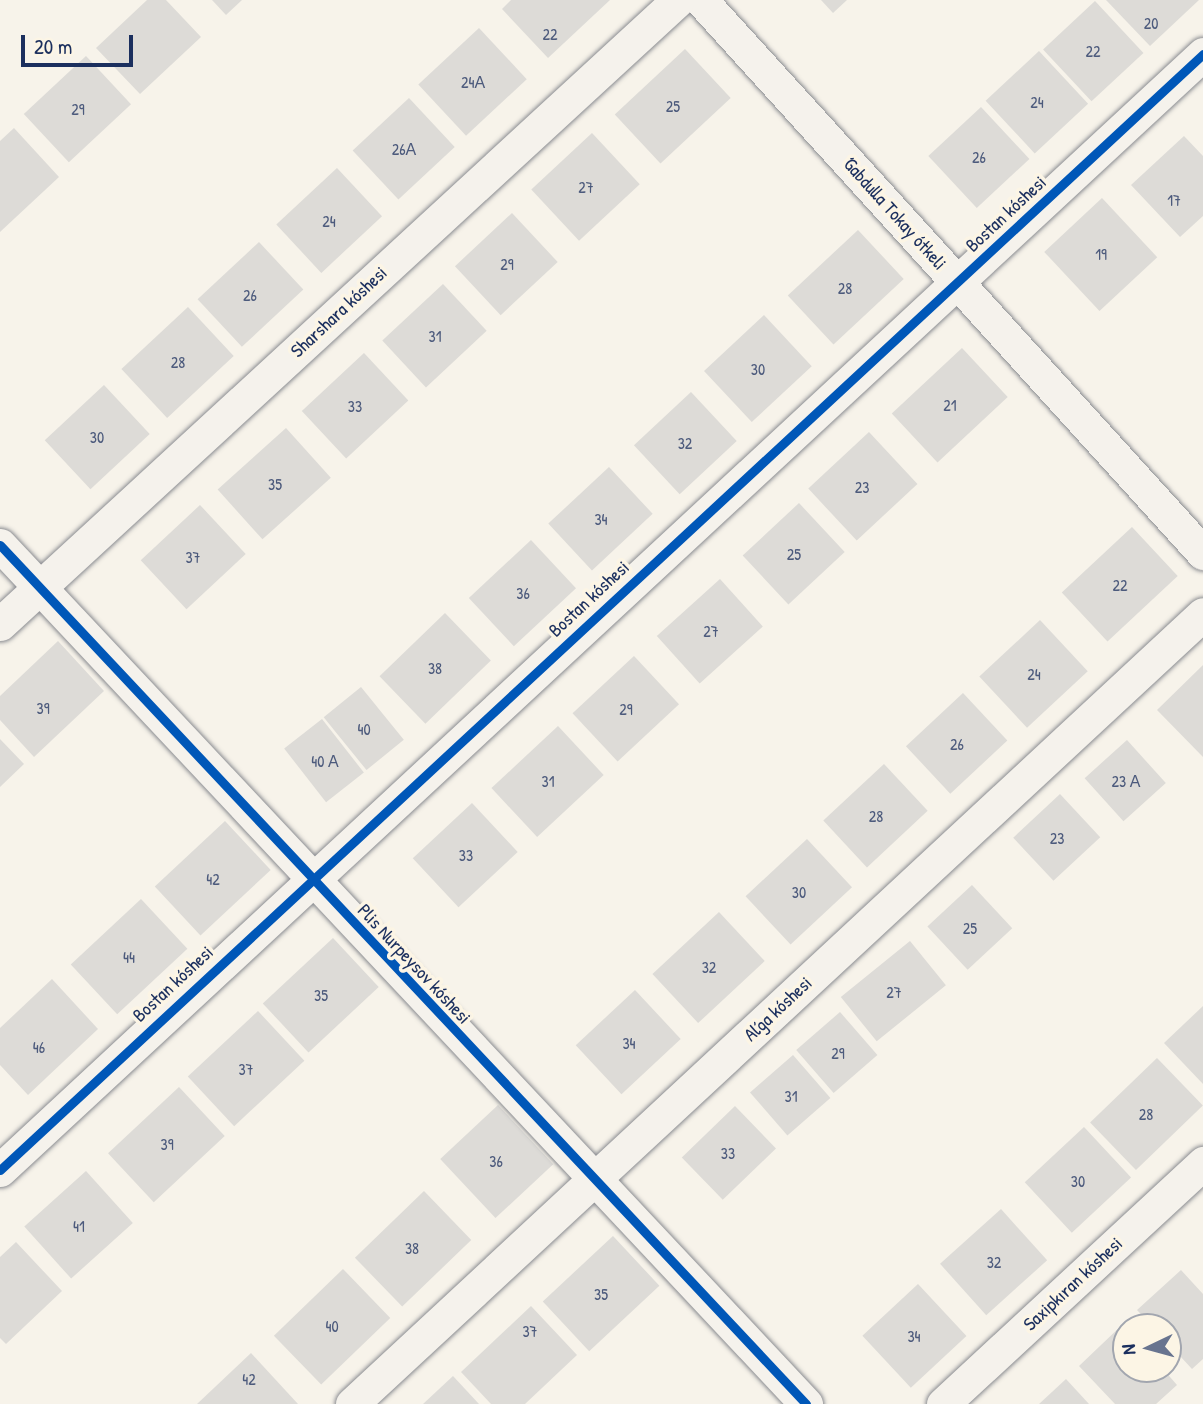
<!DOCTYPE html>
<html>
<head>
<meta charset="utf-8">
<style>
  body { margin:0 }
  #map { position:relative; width:1203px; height:1404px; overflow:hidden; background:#f7f3ea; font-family:"Patrick Hand",sans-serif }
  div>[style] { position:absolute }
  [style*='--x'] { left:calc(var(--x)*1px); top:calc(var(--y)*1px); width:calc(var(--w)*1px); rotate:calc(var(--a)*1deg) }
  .building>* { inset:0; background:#dddbd7; transform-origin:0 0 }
  .roads { filter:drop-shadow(0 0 2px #8a8c91) drop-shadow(0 0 2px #8a8c91) }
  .minor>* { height:33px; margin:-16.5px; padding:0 16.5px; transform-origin:16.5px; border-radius:16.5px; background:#f5f2ec }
  .cycleway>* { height:9px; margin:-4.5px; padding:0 4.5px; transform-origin:4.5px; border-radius:4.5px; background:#0057b8 }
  span { translate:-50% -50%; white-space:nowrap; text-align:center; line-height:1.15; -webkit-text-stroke:7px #fcf5e5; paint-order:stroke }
  .number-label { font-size:16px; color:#4c5a7c }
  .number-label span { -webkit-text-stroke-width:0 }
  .street-label { font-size:19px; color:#1b2f5e }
  .north { position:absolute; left:1112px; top:1313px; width:70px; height:70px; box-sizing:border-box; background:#fcf5e5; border:2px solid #a2a6af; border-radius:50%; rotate:265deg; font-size:19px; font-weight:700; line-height:28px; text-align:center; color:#1b2f5e }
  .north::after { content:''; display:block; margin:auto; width:24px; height:32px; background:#68748f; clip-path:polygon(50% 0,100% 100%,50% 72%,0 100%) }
  .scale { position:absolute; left:21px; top:35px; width:112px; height:32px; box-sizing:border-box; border:4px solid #1b2f5e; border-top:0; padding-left:9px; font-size:21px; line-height:24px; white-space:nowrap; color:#1b2f5e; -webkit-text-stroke:5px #fcf5e5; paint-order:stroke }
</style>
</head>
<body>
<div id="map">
  <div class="building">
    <i style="clip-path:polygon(147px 0,166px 0,201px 37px,140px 94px,96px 48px)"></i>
    <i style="clip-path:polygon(212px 0,242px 0,226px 15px)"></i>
    <i style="clip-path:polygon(511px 0,610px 0,548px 58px,502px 9px)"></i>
    <i style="clip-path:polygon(821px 0,847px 0,833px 13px)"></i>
    <i style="clip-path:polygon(1106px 0,1199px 0,1150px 46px)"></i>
    <i style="left:1095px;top:1px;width:71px;height:71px;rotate:47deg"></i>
    <i style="left:479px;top:28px;width:70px;height:83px;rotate:47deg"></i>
    <i style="left:685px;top:49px;width:67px;height:96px;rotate:47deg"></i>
    <i style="left:1039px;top:51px;width:72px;height:73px;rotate:47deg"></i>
    <i style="left:86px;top:56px;width:66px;height:85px;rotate:47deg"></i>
    <i style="left:409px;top:98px;width:67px;height:77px;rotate:47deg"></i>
    <i style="left:981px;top:107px;width:71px;height:72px;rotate:47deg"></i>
    <i style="clip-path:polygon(14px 128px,59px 177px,0 232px,0 141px)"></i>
    <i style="left:592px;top:133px;width:70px;height:83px;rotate:47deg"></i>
    <i style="clip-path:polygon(1184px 136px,1203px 156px,1203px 216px,1180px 237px,1131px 185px)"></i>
    <i style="left:337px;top:168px;width:66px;height:83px;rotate:47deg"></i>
    <i style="left:1102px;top:198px;width:81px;height:79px;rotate:47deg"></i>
    <i style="left:512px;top:213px;width:67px;height:78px;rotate:47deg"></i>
    <i style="left:858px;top:230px;width:67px;height:96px;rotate:47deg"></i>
    <i style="left:259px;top:242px;width:65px;height:84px;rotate:47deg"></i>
    <i style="left:443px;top:284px;width:64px;height:83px;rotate:47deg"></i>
    <i style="left:188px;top:307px;width:67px;height:91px;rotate:47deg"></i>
    <i style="left:764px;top:315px;width:70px;height:82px;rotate:47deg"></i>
    <i style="left:962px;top:348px;width:67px;height:96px;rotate:47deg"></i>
    <i style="left:364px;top:353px;width:65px;height:85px;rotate:47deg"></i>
    <i style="left:104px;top:385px;width:67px;height:81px;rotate:47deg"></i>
    <i style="left:691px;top:392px;width:67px;height:78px;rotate:47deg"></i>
    <i style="left:286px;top:428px;width:67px;height:92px;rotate:48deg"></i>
    <i style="left:869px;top:432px;width:71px;height:83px;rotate:47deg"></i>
    <i style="left:609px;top:467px;width:64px;height:83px;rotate:47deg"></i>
    <i style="left:799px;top:503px;width:67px;height:77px;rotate:47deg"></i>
    <i style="left:200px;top:505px;width:67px;height:81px;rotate:47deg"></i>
    <i style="left:1132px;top:527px;width:67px;height:96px;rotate:47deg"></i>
    <i style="left:531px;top:540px;width:66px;height:85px;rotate:47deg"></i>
    <i style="left:720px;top:579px;width:64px;height:85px;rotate:48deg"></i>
    <i style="left:445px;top:613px;width:66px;height:91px;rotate:46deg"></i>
    <i style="left:1040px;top:620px;width:70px;height:83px;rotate:47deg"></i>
    <i style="clip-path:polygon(58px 641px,104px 691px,34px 757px,0 720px,0 696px)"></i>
    <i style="left:634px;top:656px;width:66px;height:84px;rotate:47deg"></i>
    <i style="clip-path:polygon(1203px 665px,1203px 757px,1157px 710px)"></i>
    <i style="left:361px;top:687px;width:68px;height:48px;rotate:51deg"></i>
    <i style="left:963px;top:693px;width:65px;height:78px;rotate:47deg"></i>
    <i style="left:322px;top:719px;width:68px;height:48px;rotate:52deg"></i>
    <i style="left:558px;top:726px;width:67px;height:91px;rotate:47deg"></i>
    <i style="clip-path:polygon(0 739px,24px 764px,0 787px)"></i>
    <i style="left:1127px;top:740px;width:58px;height:57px;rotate:48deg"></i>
    <i style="left:884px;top:764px;width:64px;height:83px;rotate:47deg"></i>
    <i style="left:1060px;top:794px;width:59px;height:64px;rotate:47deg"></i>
    <i style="left:472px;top:803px;width:67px;height:81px;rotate:47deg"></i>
    <i style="left:225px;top:821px;width:67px;height:96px;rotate:47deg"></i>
    <i style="left:807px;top:839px;width:66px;height:84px;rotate:47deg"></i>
    <i style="left:972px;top:885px;width:59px;height:61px;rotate:47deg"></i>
    <i style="left:141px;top:899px;width:68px;height:96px;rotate:47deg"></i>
    <i style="left:719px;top:912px;width:67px;height:91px;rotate:47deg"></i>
    <i style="left:333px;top:938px;width:67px;height:96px;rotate:47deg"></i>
    <i style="left:910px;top:941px;width:57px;height:89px;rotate:51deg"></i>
    <i style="clip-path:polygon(52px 979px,98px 1029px,28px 1095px,0 1065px,0 1028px)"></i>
    <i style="left:635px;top:990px;width:67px;height:81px;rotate:47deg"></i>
    <i style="clip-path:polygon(1203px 1006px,1203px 1084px,1164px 1043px)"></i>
    <i style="left:258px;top:1011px;width:68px;height:96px;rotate:47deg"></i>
    <i style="left:840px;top:1012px;width:57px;height:58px;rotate:49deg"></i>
    <i style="left:793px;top:1055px;width:57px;height:57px;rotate:49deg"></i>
    <i style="left:1157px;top:1058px;width:66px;height:93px;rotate:46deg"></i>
    <i style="left:179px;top:1087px;width:67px;height:97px;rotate:47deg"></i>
    <i style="left:498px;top:1105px;width:81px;height:79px;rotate:47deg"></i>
    <i style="left:735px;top:1106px;width:59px;height:74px;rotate:46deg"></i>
    <i style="left:1084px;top:1127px;width:69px;height:81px;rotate:47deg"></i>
    <i style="left:86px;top:1171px;width:70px;height:83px;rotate:48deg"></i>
    <i style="left:424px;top:1191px;width:68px;height:96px;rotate:46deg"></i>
    <i style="left:1001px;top:1209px;width:69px;height:82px;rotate:48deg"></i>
    <i style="left:613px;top:1236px;width:68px;height:96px;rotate:47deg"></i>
    <i style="clip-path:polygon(16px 1242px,62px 1291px,6px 1344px,0 1338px,0 1257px)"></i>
    <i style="left:343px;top:1269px;width:68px;height:96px;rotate:46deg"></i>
    <i style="clip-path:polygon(1181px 1270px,1203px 1294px,1203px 1359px,1192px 1369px,1168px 1343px,1168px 1327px,1153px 1327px,1137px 1310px)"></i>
    <i style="left:918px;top:1284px;width:71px;height:76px;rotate:47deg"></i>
    <i style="clip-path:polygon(531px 1306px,577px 1355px,525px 1404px,491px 1404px,461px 1372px)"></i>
    <i style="clip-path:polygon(1122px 1325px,1126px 1369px,1163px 1369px,1177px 1385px,1156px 1404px,1115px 1404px,1079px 1366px)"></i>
    <i style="clip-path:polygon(251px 1353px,298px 1404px,197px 1404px)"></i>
    <i style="clip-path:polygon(453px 1376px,479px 1404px,423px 1404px)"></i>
    <i style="clip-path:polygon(1066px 1379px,1089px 1404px,1039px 1404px)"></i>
  </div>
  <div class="roads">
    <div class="minor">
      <i style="--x:701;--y:0;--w:747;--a:47.77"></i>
      <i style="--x:0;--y:545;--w:1178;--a:46.82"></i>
      <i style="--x:0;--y:624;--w:921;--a:-42.63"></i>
      <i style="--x:0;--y:1170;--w:1641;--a:-42.85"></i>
      <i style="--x:352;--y:1404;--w:1161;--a:-42.87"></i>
      <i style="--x:943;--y:1404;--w:355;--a:-42.8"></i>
    </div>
  </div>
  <div class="cycleway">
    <i style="--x:0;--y:545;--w:1178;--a:46.82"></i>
    <i style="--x:0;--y:1170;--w:1641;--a:-42.85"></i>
  </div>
  <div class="number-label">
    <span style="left:1151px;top:23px">20</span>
    <span style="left:550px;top:34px">22</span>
    <span style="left:1093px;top:51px">22</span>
    <span style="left:473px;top:82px">24А</span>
    <span style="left:1037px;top:102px">24</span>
    <span style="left:673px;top:106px">25</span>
    <span style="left:78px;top:109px">29</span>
    <span style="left:404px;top:149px">26А</span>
    <span style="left:979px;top:157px">26</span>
    <span style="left:586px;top:187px">27</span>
    <span style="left:1174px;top:200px">17</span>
    <span style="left:329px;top:221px">24</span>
    <span style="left:1101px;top:254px">19</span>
    <span style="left:507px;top:264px">29</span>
    <span style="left:845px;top:288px">28</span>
    <span style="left:250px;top:295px">26</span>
    <span style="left:435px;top:336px">31</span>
    <span style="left:178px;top:362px">28</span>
    <span style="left:758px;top:369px">30</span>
    <span style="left:950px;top:405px">21</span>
    <span style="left:355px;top:406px">33</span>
    <span style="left:97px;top:437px">30</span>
    <span style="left:685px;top:443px">32</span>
    <span style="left:275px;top:484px">35</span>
    <span style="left:862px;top:487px">23</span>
    <span style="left:601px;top:519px">34</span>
    <span style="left:794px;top:554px">25</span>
    <span style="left:193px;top:557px">37</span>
    <span style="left:1120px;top:585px">22</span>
    <span style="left:523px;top:593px">36</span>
    <span style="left:711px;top:631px">27</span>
    <span style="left:435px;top:668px">38</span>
    <span style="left:1034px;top:674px">24</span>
    <span style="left:43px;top:708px">39</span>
    <span style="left:626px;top:709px">29</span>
    <span style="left:364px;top:729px">40</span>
    <span style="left:957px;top:744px">26</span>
    <span style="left:325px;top:761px">40 А</span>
    <span style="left:548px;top:781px">31</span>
    <span style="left:1126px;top:781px">23 А</span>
    <span style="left:876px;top:816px">28</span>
    <span style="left:1057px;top:838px">23</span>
    <span style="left:466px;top:855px">33</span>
    <span style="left:213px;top:879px">42</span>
    <span style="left:799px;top:892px">30</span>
    <span style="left:970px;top:928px">25</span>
    <span style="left:129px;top:957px">44</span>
    <span style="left:709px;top:967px">32</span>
    <span style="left:894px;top:992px">27</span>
    <span style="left:321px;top:995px">35</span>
    <span style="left:629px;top:1043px">34</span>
    <span style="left:39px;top:1047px">46</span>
    <span style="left:838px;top:1053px">29</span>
    <span style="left:246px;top:1069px">37</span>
    <span style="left:791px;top:1096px">31</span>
    <span style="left:1146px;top:1114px">28</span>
    <span style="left:167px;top:1144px">39</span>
    <span style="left:728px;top:1153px">33</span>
    <span style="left:496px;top:1161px">36</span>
    <span style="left:1078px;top:1181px">30</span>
    <span style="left:79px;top:1226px">41</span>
    <span style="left:412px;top:1248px">38</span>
    <span style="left:994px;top:1262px">32</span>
    <span style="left:601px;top:1294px">35</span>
    <span style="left:332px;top:1326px">40</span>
    <span style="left:530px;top:1331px">37</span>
    <span style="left:914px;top:1336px">34</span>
    <span style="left:249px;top:1379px">42</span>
  </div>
  <div class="street-label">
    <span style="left:895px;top:214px;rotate:48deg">Ǵabdulla Tokay ótkeli</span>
    <span style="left:1006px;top:214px;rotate:-43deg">Bostan kóshesi</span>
    <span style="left:339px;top:312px;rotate:-43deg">Sharshara kóshesi</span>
    <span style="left:589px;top:599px;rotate:-43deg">Bostan kóshesi</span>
    <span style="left:414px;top:964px;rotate:47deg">Plis Nurpeysov kóshesi</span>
    <span style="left:173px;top:984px;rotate:-43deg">Bostan kóshesi</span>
    <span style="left:778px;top:1009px;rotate:-43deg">Alǵa kóshesi</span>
    <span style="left:1073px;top:1284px;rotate:-43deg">Saxipkıran kóshesi</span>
  </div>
  <div class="north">N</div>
  <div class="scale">20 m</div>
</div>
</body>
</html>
